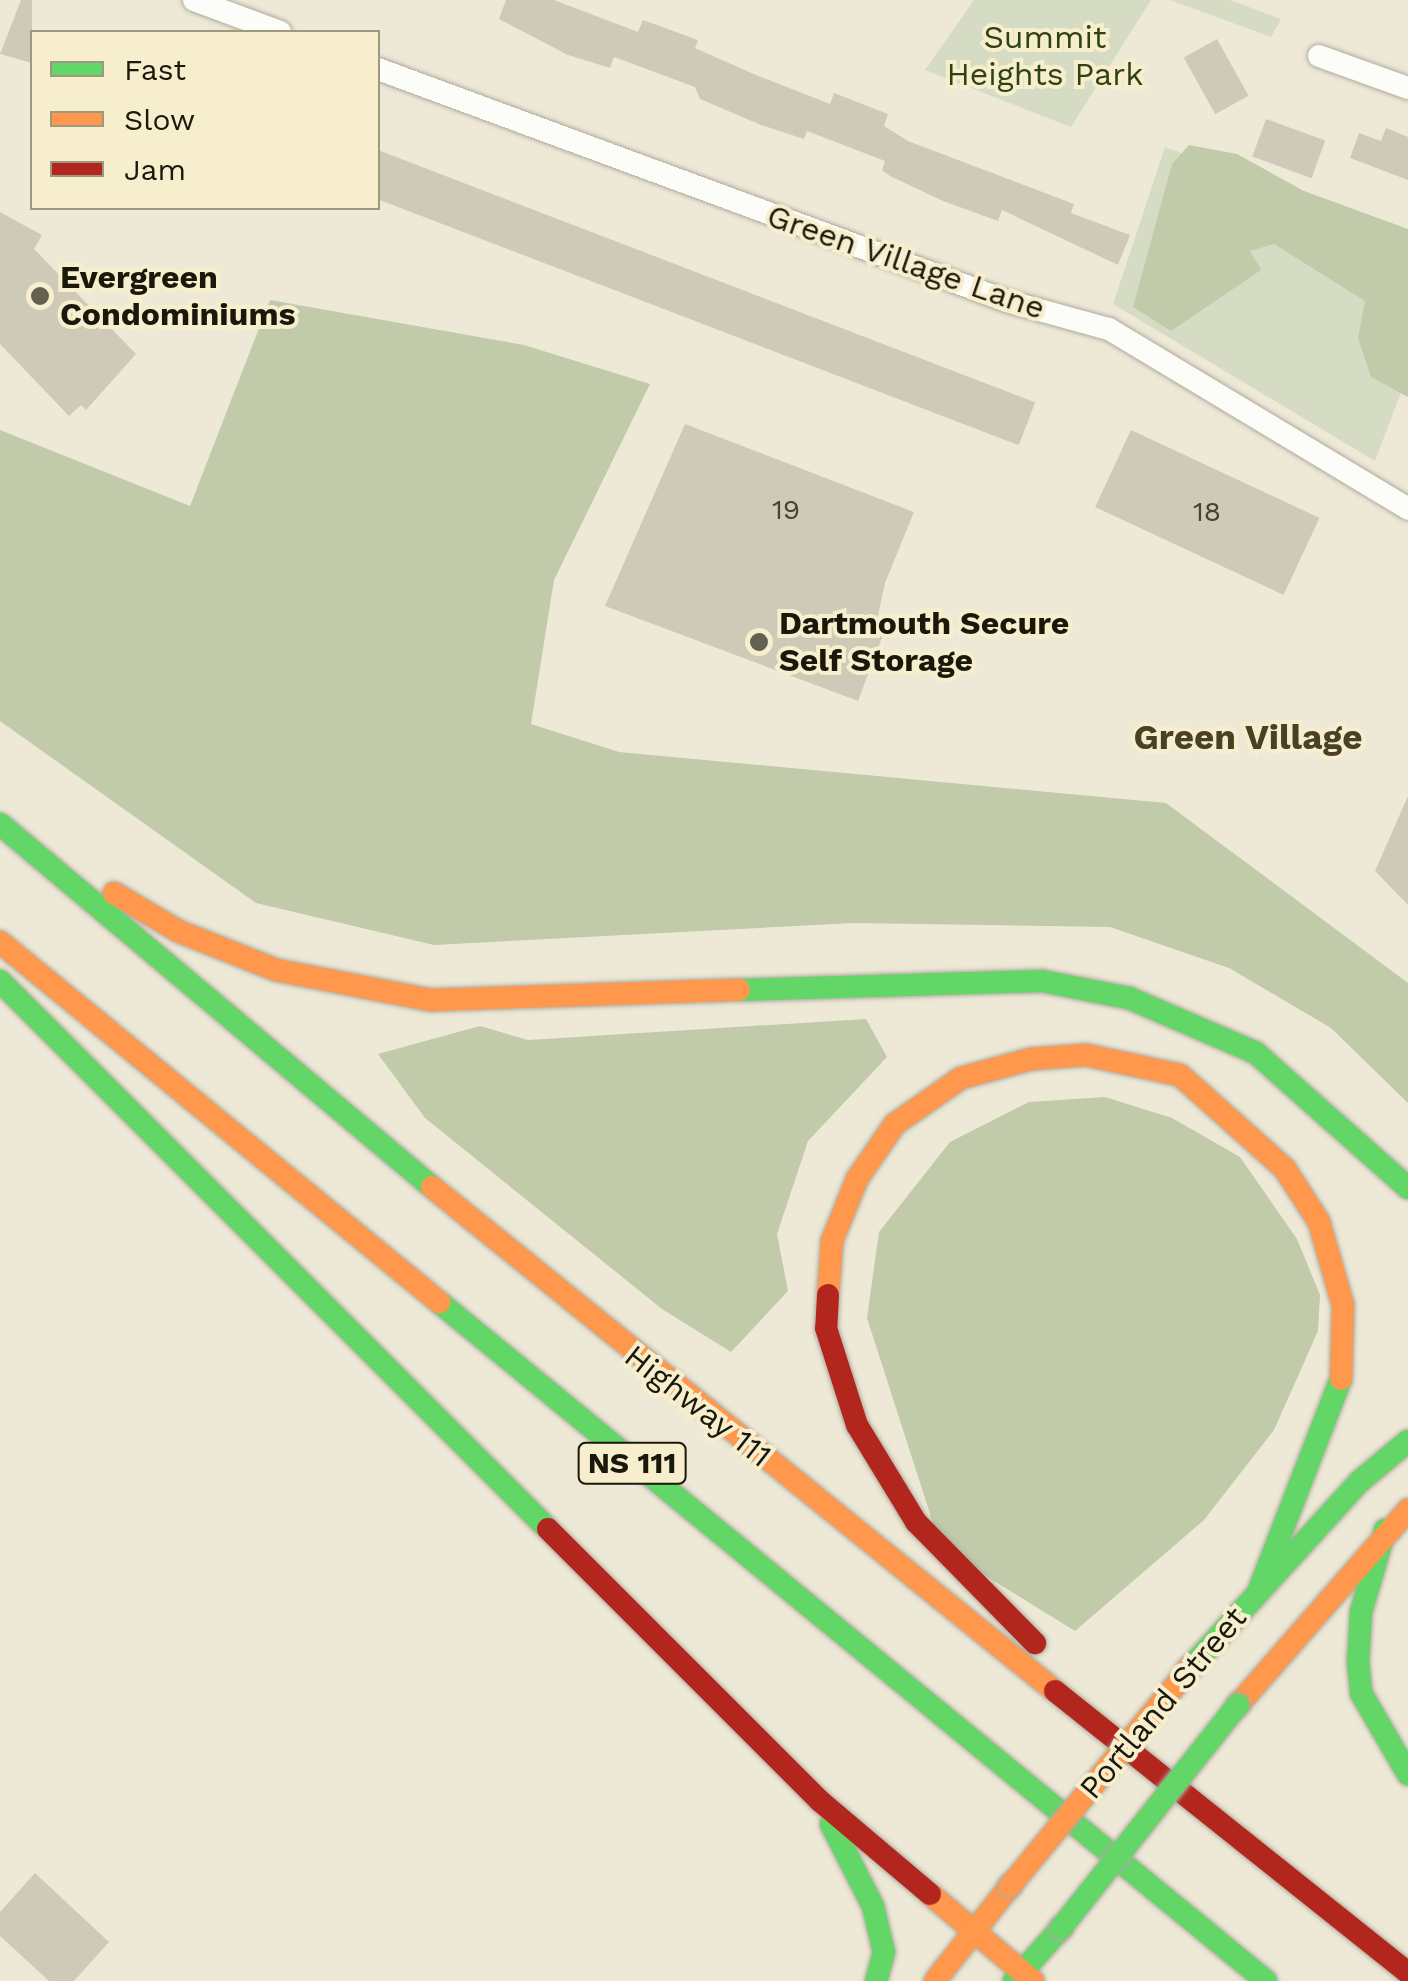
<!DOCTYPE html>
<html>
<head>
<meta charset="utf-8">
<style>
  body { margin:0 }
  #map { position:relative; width:1408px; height:1981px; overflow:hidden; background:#eee9d7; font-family:"Work Sans",sans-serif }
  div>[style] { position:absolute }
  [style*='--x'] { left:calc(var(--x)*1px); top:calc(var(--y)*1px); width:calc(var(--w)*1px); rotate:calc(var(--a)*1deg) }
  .green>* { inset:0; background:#d6dcc4 }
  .forest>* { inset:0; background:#c1caa9 }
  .building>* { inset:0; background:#cfcab8; transform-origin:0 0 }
  .roads { filter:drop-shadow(0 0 2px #afab9d) drop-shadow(0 0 2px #afab9d) }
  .street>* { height:22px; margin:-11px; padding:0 11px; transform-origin:11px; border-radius:11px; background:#fcfcf9 }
  .fast>* { height:22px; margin:-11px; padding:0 11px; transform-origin:11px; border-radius:11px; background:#63d668 }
  .slow>* { height:22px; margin:-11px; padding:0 11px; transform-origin:11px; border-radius:11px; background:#ff974d }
  .jam>* { height:22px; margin:-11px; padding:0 11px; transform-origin:11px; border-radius:11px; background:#b3261e }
  .bridges { filter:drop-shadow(0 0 2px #afab9d) drop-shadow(0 0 2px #afab9d) }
  .fast-bridge>* { height:22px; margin:-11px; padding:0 11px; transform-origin:11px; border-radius:11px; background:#63d668 }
  .slow-bridge>* { height:22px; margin:-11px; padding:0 11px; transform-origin:11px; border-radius:11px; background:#ff974d }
  .dots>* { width:28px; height:28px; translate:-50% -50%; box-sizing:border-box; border:5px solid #f7eece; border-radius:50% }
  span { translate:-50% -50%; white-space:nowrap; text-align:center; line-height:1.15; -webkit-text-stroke:8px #f7eece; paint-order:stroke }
  .number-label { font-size:28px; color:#474436 }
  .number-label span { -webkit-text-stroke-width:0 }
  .shield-label span { padding:2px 8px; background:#f7eece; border:2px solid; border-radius:8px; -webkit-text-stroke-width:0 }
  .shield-label { font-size:30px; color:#1a170b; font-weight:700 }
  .park-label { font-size:32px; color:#2f4211 }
  .street-label { font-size:32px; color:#1a170b }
  .poi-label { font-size:32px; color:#1a170b; font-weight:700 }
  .left { translate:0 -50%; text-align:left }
  .neighbourhood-label { font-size:35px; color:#494126; font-weight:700 }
  .legend { position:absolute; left:30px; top:30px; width:350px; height:180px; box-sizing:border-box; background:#f7eece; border:2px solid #9f9880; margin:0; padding:12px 18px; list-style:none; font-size:30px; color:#1a170b }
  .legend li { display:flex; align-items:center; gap:20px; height:50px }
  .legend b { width:50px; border:2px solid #9f9880 }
</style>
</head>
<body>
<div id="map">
  <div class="green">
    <i style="clip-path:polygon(974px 0,1151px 0,1071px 127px,925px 70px)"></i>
    <i style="clip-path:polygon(1170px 0,1230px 0,1281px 19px,1271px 37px)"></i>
    <i style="clip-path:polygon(1165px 147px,1408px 238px,1408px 374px,1375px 461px,1113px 304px)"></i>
  </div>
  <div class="forest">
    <i style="clip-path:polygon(1189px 145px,1237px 154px,1304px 191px,1408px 229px,1408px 397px,1371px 377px,1358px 338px,1365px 301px,1274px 244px,1250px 251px,1261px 270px,1171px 331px,1133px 307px,1172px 164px)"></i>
    <i style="clip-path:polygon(270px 300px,524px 345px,650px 384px,554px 580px,531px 724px,619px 752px,1166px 803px,1408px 983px,1408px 1103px,1331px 1028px,1229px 968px,1110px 927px,853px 923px,434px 945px,256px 903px,0 721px,0 430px,190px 506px)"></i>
    <i style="clip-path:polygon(866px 1019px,887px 1057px,808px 1141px,777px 1234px,788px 1291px,731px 1352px,662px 1309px,425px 1118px,378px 1054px,480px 1026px,528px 1040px)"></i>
    <i style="clip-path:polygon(1105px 1097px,1172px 1118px,1240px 1157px,1297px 1239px,1320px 1295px,1318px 1331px,1274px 1430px,1204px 1520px,1075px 1631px,941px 1548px,867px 1318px,879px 1232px,950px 1142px,1029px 1102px)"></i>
  </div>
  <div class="building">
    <i style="clip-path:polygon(21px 0,32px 0,32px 63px,0 54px)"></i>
    <i style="clip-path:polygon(506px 0,554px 0,638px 32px,643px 20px,698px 40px,695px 48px,756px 75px,830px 104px,834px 93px,888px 114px,884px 126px,908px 141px,1074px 204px,1071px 213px,1130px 235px,1118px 265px,1002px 210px,998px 221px,943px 201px,890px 176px,882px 170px,885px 161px,807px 131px,804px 139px,761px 125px,700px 99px,695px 87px,614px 57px,610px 68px,568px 55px,499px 19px)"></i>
    <i style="left:1217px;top:39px;width:65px;height:38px;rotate:61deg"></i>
    <i style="left:1266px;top:119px;width:63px;height:40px;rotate:20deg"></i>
    <i style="clip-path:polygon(1386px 128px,1408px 137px,1408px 180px,1350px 158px,1359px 133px,1381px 141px)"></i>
    <i style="left:378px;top:150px;width:704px;height:46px;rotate:21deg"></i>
    <i style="clip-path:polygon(0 212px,42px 235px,34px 249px,136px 354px,86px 410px,81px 405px,69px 416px,0 344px)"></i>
    <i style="clip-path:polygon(685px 424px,914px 512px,885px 583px,877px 620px,887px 624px,858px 701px,605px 606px)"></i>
    <i style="left:1131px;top:430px;width:208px;height:85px;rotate:25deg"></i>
    <i style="clip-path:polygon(1408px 796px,1408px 905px,1375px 871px)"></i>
    <i style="clip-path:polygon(35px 1873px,109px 1942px,74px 1981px,49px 1981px,0 1936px,0 1912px)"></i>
  </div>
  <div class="roads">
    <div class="street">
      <i style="--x:194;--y:0;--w:92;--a:20.4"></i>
      <i style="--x:1319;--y:56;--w:95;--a:19.8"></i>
      <i style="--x:378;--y:69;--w:670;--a:20.25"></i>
      <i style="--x:1007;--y:301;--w:106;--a:15.4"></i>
      <i style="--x:1109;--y:329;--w:349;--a:31"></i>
    </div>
    <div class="fast">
      <i style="--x:0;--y:824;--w:564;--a:40.04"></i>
      <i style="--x:0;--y:981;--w:775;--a:45"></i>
      <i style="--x:739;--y:990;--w:303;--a:-1.7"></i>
      <i style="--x:1042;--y:981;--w:89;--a:11.1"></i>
      <i style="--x:1129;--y:998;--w:138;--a:23.4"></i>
      <i style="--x:1256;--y:1053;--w:203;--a:41.6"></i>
      <i style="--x:439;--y:1302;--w:1070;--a:39.39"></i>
      <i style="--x:1385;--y:1530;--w:85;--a:106.3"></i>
      <i style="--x:1361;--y:1612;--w:50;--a:93.4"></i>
      <i style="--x:1358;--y:1662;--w:31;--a:84"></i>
      <i style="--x:1361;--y:1693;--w:94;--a:59.9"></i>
      <i style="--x:1259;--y:1590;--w:226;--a:-68.8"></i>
      <i style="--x:1189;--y:1669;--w:253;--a:-47.7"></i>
      <i style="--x:1359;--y:1482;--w:64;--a:-39.9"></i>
      <i style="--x:831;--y:1824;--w:92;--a:62.9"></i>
      <i style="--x:873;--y:1906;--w:47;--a:76.6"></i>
      <i style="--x:884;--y:1952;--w:30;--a:105"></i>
      <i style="--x:1014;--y:1981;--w:71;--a:-48.4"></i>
    </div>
    <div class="slow">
      <i style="--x:114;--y:893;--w:74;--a:30.7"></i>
      <i style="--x:178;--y:931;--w:105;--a:21.7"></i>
      <i style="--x:276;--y:970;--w:158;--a:11"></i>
      <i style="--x:431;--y:1000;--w:308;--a:-1.9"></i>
      <i style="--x:0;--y:942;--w:568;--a:39.35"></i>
      <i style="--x:432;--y:1187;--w:801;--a:38.97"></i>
      <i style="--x:828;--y:1295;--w:54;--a:-85.8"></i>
      <i style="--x:832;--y:1241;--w:67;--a:-68"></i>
      <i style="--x:857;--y:1179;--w:67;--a:-55.4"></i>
      <i style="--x:895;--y:1124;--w:80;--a:-34.9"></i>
      <i style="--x:961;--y:1078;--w:73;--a:-15.2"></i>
      <i style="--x:1031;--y:1059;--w:55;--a:-4.2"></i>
      <i style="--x:1086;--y:1055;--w:96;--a:12"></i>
      <i style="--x:1180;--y:1075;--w:141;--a:41.8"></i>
      <i style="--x:1285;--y:1169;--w:63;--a:57.3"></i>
      <i style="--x:1319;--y:1222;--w:86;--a:73.9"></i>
      <i style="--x:1343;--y:1305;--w:74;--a:91.5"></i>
      <i style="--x:1238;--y:1705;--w:259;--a:-48.9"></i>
      <i style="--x:930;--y:1894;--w:135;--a:40.2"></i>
      <i style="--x:935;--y:1981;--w:121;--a:-51.7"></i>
    </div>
    <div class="jam">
      <i style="--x:828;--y:1295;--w:33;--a:93"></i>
      <i style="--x:826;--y:1328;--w:102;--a:72.3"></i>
      <i style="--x:857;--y:1425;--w:114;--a:58.7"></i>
      <i style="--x:916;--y:1522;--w:170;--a:45.5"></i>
      <i style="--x:548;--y:1529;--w:385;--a:45"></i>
      <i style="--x:820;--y:1801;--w:144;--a:40.2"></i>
      <i style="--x:1055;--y:1691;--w:452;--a:38.6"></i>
    </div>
  </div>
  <div class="bridges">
    <div class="fast-bridge">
      <i style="--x:1061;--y:1928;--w:285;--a:-51.6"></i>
    </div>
    <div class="slow-bridge">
      <i style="--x:1010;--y:1886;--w:281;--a:-50.5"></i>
    </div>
  </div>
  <div class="dots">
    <i style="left:40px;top:296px;background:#646052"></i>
    <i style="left:759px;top:642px;background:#646052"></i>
  </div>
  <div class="number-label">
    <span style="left:786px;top:510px">19</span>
    <span style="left:1207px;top:512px">18</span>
  </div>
  <div class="shield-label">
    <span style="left:632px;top:1463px">NS 111</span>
  </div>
  <div class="park-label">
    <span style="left:1045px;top:56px">Summit<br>Heights Park</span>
  </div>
  <div class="street-label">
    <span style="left:906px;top:262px;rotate:19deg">Green Village Lane</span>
    <span style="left:698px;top:1406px;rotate:38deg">Highway 111</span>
    <span style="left:1163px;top:1703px;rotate:-50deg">Portland Street</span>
  </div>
  <div class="poi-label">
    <span class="left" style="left:60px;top:296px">Evergreen<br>Condominiums</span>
    <span class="left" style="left:779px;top:642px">Dartmouth Secure<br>Self Storage</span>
  </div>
  <div class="neighbourhood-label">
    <span style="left:1248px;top:737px">Green Village</span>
  </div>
  <ul class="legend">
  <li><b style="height:12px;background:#63d668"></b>Fast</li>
  <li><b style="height:12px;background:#ff974d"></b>Slow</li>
  <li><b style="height:12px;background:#b3261e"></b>Jam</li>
  </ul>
</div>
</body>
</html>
